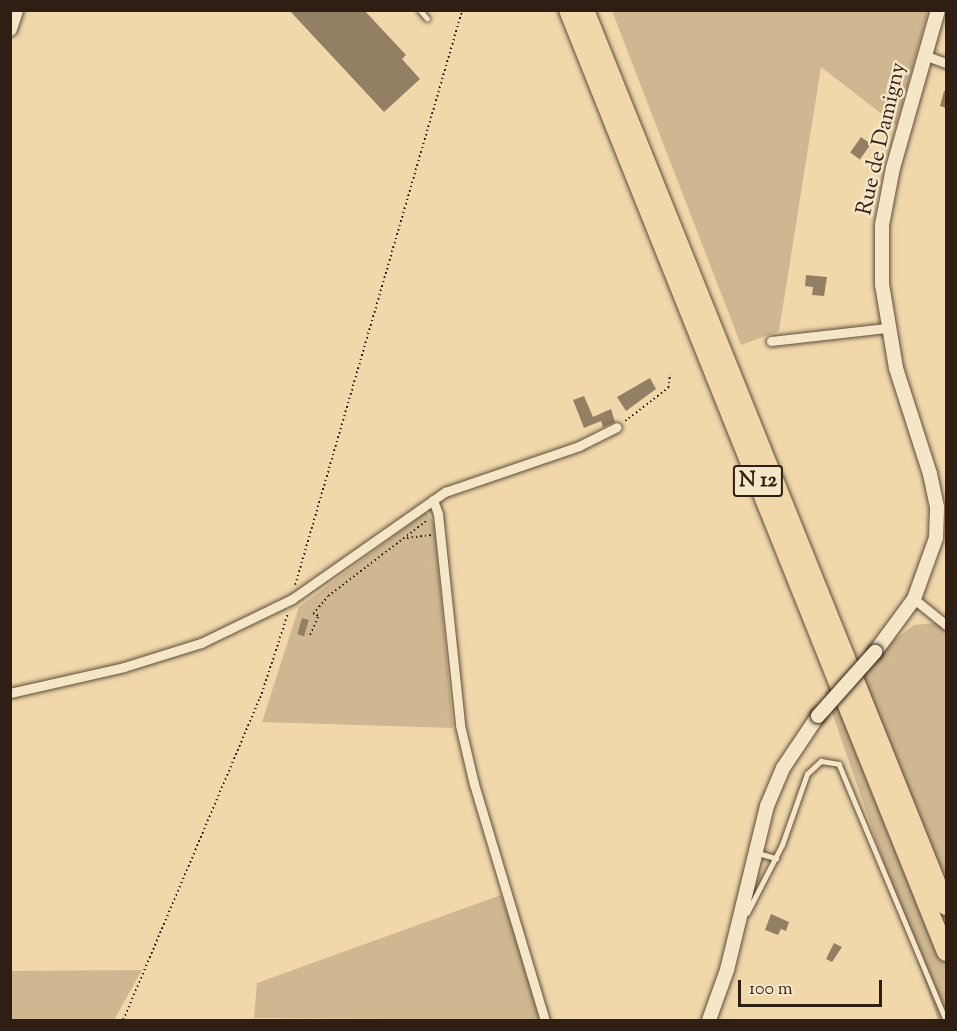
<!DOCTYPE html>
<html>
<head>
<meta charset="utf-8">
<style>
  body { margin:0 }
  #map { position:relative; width:957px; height:1031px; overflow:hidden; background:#f0d8ab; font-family:"Sorts Mill Goudy",serif }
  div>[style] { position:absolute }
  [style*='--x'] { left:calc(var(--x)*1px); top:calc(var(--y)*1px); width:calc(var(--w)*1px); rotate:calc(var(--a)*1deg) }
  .green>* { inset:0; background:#cfb891 }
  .building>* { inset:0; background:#937f63; transform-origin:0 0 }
  .path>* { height:1.5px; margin-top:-0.75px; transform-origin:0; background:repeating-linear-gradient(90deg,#2f1e14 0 1.5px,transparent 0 4.5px) }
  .roads { filter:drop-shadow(0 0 2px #5f4c3a) drop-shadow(0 0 2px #5f4c3a) }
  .lane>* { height:4.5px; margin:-2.25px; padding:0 2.25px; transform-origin:2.25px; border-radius:2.25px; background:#f5e6c8 }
  .street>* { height:9px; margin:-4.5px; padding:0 4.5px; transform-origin:4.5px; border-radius:4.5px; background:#f5e6c8 }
  .secondary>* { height:14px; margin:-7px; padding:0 7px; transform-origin:7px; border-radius:7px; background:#f5e6c8 }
  .highway>* { height:18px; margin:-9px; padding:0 9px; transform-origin:9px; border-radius:9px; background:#f0d8ab }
  .bridges { filter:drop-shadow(0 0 2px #2f1e14) drop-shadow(0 0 2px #2f1e14) }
  .secondary-bridge>* { height:14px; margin:-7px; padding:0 7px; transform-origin:7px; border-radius:7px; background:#f5e6c8 }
  span { translate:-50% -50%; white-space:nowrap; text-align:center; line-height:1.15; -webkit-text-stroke:5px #f5e6c8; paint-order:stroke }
  .shield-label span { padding:2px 4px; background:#f5e6c8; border:2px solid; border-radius:4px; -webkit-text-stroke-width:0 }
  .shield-label { font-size:21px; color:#2f1e14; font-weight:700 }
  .street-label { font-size:22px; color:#2f1e14 }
  .frame { position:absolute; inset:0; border:12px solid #2f1e14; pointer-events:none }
  .scale { position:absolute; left:738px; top:980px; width:144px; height:27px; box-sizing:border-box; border:3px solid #2f1e14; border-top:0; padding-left:8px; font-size:18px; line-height:21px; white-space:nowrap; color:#2f1e14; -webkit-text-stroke:4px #f5e6c8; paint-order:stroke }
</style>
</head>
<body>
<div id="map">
  <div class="green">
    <i style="clip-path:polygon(612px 11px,928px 11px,896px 125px,821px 67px,779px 331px,741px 345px)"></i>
    <i style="clip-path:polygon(426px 512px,434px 523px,453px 728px,262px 722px,299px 607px)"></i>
    <i style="clip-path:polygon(946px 622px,946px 1020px,938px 1020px,825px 692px,914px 625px)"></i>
    <i style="clip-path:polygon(501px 895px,546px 1020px,254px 1018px,257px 983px)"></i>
    <i style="clip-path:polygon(142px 970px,114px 1020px,11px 1020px,11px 971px)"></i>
  </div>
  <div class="building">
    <i style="clip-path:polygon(289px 10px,364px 10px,406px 55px,402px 59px,420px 79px,384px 112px)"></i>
    <i style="clip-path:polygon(944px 91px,946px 92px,946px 108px,940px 106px)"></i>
    <i style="left:861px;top:137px;width:12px;height:19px;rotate:35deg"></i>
    <i style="clip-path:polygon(806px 275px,827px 277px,824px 296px,812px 295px,813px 287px,805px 286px)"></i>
    <i style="clip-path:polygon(650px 378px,656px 389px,626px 411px,617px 397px)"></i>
    <i style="clip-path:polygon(584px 396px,593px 417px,611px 409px,615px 422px,603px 427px,601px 421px,584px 428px,573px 400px)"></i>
    <i style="left:302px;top:618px;width:7px;height:17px;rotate:16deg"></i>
    <i style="clip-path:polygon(771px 914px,789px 922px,786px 931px,781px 929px,778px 935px,765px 930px)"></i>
    <i style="clip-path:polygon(834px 943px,842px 947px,832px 962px,826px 959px)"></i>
  </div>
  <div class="path">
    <i style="--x:625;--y:421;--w:54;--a:-37.5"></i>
    <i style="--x:668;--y:388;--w:14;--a:-82"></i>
    <i style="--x:407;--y:538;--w:25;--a:-7"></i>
    <i style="--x:295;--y:585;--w:599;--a:-73.8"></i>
    <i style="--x:310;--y:635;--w:21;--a:-67"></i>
    <i style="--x:318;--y:616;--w:5;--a:-158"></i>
    <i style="--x:313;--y:614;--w:23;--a:-50"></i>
    <i style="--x:328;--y:596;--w:123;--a:-37.4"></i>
    <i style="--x:123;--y:1020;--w:350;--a:-67"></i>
    <i style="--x:260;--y:698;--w:89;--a:-71.8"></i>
  </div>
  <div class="roads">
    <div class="lane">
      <i style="--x:420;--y:10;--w:11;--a:49"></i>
      <i style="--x:758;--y:853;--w:19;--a:16"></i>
      <i style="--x:747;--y:913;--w:76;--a:-62.8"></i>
      <i style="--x:782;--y:845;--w:75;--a:-70.6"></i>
      <i style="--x:807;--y:774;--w:19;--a:-43"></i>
      <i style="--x:821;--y:761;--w:18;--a:9"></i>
      <i style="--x:839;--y:764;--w:277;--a:67.3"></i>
    </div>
    <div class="street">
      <i style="--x:924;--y:55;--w:23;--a:20"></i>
      <i style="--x:771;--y:341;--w:116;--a:-6.4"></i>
      <i style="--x:433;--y:500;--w:15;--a:70"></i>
      <i style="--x:438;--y:514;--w:212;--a:84"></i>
      <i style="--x:460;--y:725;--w:61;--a:76.7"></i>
      <i style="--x:474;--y:784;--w:246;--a:73.3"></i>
      <i style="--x:914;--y:599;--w:41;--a:39.1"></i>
      <i style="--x:10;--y:693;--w:117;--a:-12.8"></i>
      <i style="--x:124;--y:667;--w:81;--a:-17.3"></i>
      <i style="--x:201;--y:643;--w:101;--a:-25.8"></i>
      <i style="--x:292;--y:599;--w:187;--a:-35"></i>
      <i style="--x:445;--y:492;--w:142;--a:-18.9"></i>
      <i style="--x:579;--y:446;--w:42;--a:-26.6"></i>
    </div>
    <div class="secondary">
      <i style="--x:10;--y:29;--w:20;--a:-72"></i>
      <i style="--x:875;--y:652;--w:66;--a:-53.7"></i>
      <i style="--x:914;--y:599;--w:65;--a:-70.2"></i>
      <i style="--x:936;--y:538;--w:31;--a:-88"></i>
      <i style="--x:937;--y:507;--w:34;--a:-102"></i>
      <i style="--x:930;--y:474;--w:111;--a:-107.8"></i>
      <i style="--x:896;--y:368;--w:85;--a:-99.5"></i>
      <i style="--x:882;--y:284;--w:59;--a:-90"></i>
      <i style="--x:882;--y:225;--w:58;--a:-79.1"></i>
      <i style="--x:893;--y:168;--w:164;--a:-74.1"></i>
      <i style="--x:709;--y:1020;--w:53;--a:-70.2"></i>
      <i style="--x:727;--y:970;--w:169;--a:-76.3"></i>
      <i style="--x:767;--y:806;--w:41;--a:-67.2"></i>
      <i style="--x:783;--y:768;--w:63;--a:-56.1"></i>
    </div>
    <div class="highway">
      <i style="--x:568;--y:10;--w:1015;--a:68.14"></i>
      <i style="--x:585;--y:10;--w:966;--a:68.06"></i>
    </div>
  </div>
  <div class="bridges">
    <div class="secondary-bridge">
      <i style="--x:818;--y:716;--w:86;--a:-48.3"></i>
    </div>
  </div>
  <div class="shield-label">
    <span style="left:758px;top:481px">N 12</span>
  </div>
  <div class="street-label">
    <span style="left:883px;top:139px;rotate:-77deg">Rue de Damigny</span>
  </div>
  <div class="frame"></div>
  <div class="scale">100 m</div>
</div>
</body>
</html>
